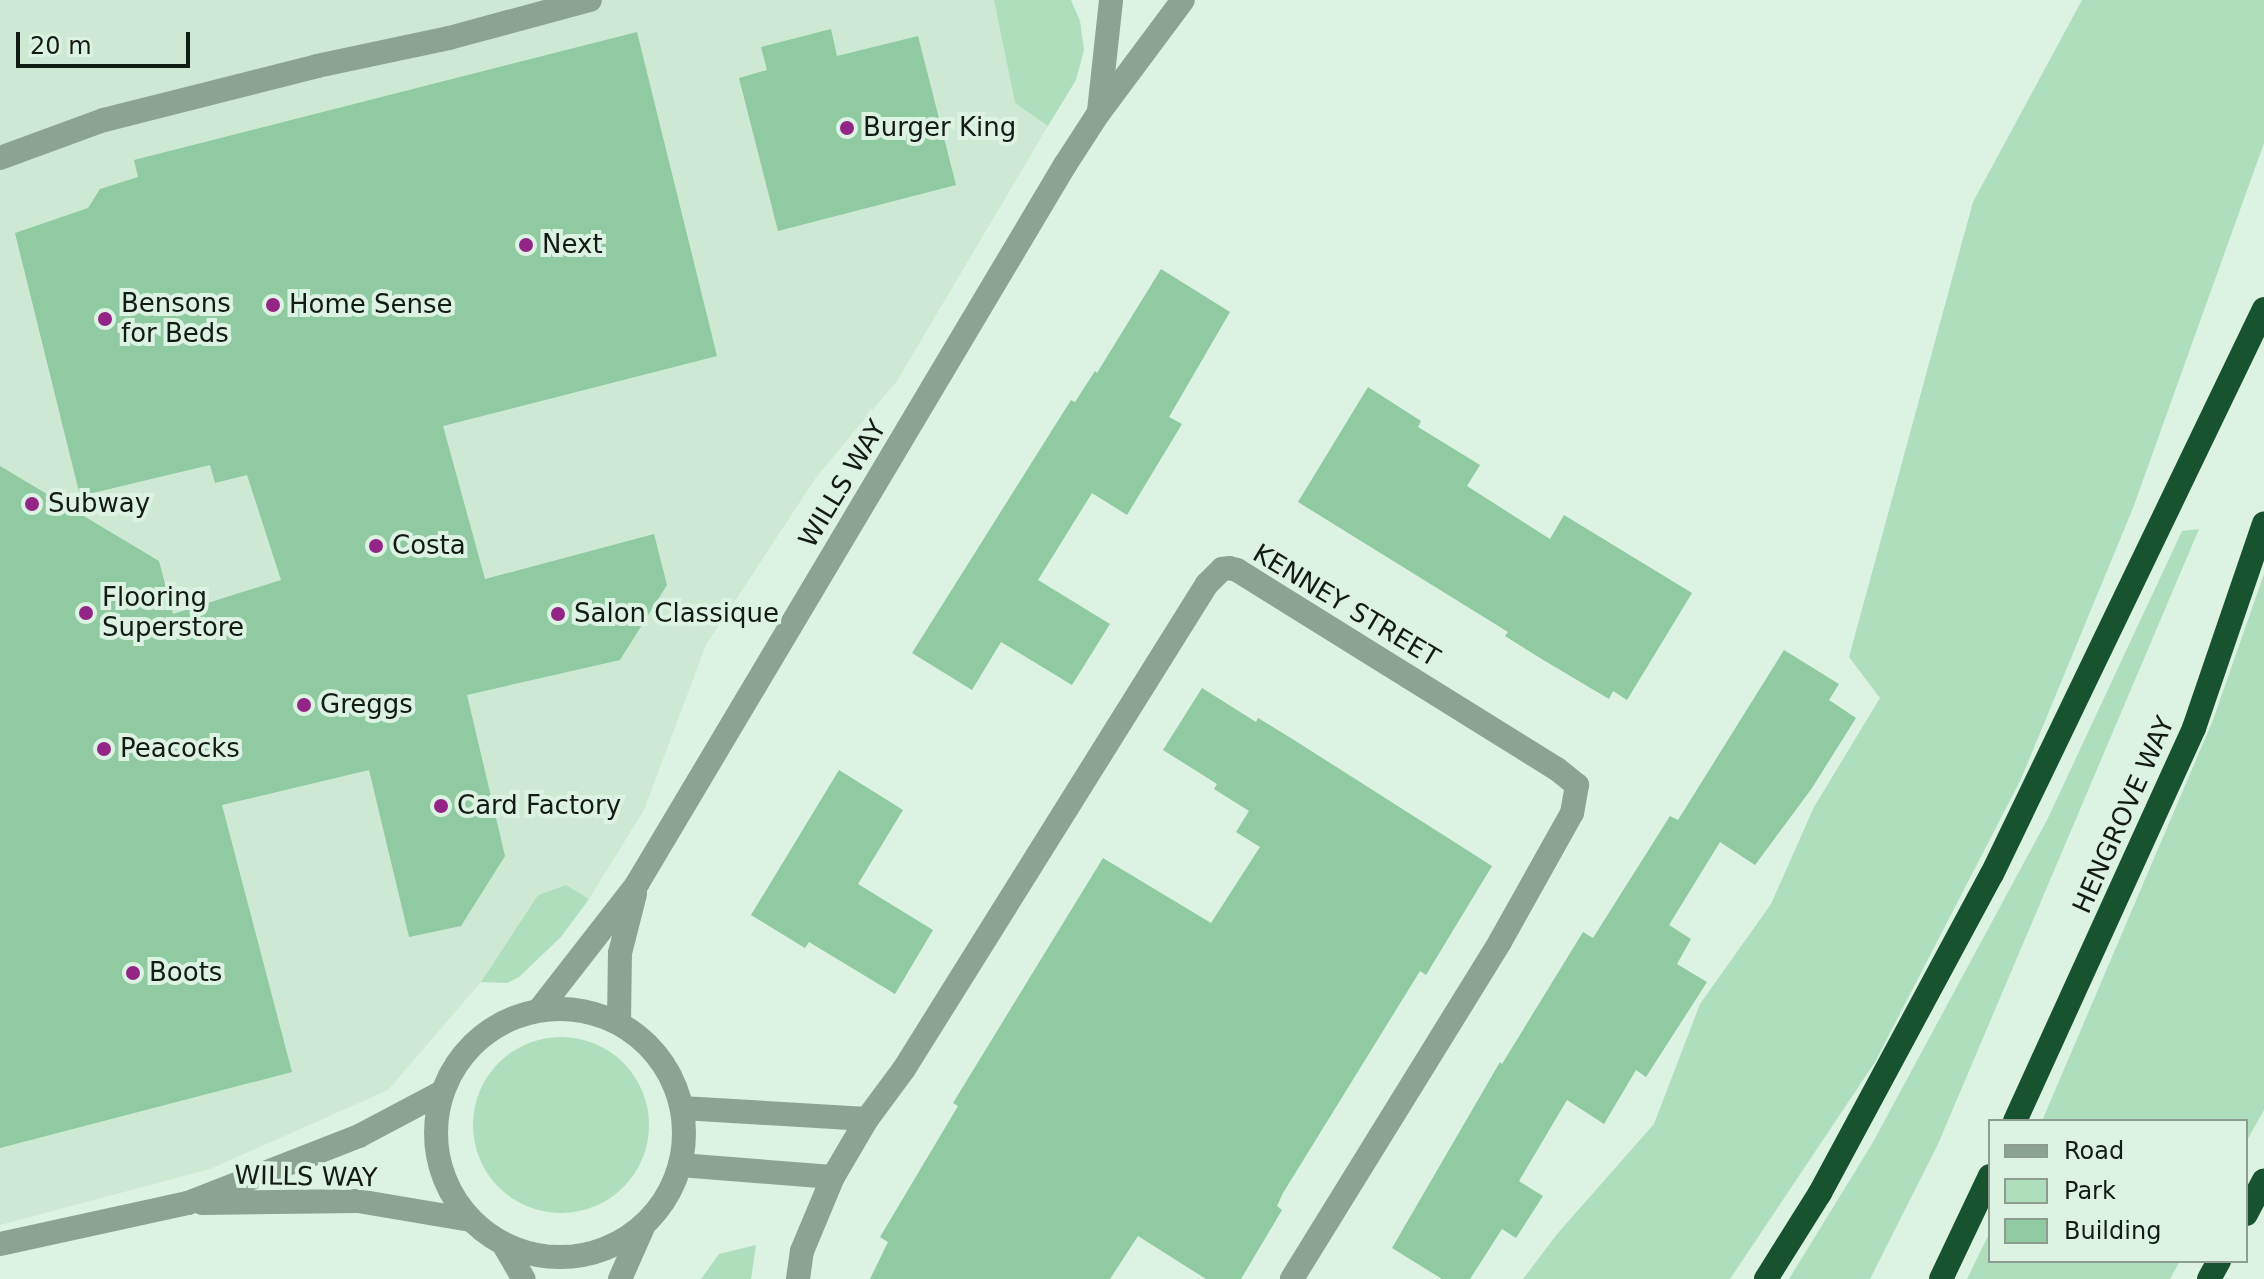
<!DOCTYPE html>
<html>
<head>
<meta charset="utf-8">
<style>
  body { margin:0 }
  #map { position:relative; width:2264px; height:1279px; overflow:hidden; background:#dcf2e2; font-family:"DejaVu Sans",sans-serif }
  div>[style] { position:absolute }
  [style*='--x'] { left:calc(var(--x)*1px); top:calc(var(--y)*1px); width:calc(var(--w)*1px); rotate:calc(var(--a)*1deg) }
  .built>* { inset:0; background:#cde9d4 }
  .green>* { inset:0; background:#aedebb }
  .round { border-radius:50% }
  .building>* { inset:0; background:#8fcaa0 }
  .street>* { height:24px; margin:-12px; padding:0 12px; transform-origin:12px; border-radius:12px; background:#8ba492 }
  .street>.ring { margin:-12px; padding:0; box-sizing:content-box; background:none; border:24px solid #8ba492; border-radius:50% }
  .highway>* { height:24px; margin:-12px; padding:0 12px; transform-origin:12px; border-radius:12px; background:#185330 }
  .dots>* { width:22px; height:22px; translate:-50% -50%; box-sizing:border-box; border:4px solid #dcf2e2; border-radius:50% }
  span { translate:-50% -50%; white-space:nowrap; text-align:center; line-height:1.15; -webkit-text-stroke:8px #dcf2e2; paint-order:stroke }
  .poi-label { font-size:26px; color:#131b15 }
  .left { translate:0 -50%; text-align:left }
  .street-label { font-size:26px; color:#131b15 }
  .legend { position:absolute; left:1988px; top:1119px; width:260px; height:144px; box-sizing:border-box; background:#dcf2e2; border:2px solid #8c9c90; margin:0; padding:10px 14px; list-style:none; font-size:24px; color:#131b15 }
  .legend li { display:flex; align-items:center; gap:16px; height:40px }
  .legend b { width:40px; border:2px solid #8c9c90 }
  .scale { position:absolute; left:16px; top:32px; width:174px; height:36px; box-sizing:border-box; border:4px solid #131b15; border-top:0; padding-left:10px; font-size:24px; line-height:28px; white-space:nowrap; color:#131b15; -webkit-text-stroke:6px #dcf2e2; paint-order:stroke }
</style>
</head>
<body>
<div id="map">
  <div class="built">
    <i style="clip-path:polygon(0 0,994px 0,1015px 103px,1048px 126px,897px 381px,817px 476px,706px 645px,644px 810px,589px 899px,566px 885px,538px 895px,481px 982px,388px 1090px,210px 1169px,0 1225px)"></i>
  </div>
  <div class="green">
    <i style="clip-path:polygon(994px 0,1071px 0,1080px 21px,1084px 50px,1076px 80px,1048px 126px,1015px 103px)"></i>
    <i style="clip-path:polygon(2082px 0,2264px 0,2264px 143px,2133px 508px,2021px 779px,1875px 1062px,1730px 1279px,1523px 1279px,1558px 1233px,1654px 1124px,1700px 1004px,1771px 904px,1814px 807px,1880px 698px,1849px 657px,1973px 202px)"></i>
    <i style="clip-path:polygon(2199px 529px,1938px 1144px,1870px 1279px,1789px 1279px,1872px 1144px,2048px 818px,2182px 531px)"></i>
    <i style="clip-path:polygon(2264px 574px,2264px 1110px,2246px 1142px,2246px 1121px,2042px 1121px,2213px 720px)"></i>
    <i style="clip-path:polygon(566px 885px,589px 899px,561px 937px,519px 977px,507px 983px,481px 982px,538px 895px)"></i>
    <i class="round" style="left:473px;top:1037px;width:176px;height:176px"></i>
    <i style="clip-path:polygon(1990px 1232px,1990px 1261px,2180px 1261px,2170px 1279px,1967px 1279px)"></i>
    <i style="clip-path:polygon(756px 1245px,751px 1279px,701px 1279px,719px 1254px)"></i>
  </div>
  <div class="building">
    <i style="clip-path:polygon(831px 29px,837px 56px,918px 36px,956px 185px,778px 231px,739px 78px,767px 70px,761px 47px)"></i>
    <i style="clip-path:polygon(637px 32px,717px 356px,443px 426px,485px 579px,654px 534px,667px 585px,620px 660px,467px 695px,505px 856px,461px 926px,409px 937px,369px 770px,222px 805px,292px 1072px,0 1148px,0 466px,159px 561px,173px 614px,281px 580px,247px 475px,215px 483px,210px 465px,80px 496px,15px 233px,88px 208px,100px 189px,138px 177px,134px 160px)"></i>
    <i style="clip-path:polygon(1161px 269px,1230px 312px,1169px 417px,1182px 424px,1127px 515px,1092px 493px,1038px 580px,1110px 624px,1072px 685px,1001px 642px,972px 690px,912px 653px,1071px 400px,1075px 402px,1095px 371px,1097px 373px)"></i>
    <i style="clip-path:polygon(1368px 387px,1421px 421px,1418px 427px,1480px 465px,1467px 486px,1550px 539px,1564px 515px,1692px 593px,1627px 700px,1613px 691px,1609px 699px,1545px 661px,1505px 636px,1508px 632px,1298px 502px)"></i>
    <i style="clip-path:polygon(1784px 650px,1839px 684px,1829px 700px,1856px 718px,1812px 788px,1755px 865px,1720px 842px,1669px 925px,1691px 939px,1677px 964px,1707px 982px,1646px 1077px,1636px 1070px,1604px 1124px,1567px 1100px,1519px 1181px,1543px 1196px,1516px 1238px,1502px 1229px,1470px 1279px,1442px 1279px,1392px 1248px,1500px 1062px,1502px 1064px,1583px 932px,1593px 938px,1670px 816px,1678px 820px)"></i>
    <i style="clip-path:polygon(1202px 688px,1256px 722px,1258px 718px,1294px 740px,1492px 866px,1426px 975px,1420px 971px,1283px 1193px,1277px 1206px,1282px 1210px,1241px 1279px,1206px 1279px,1138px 1236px,1110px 1279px,870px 1279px,888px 1242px,880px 1237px,958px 1106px,953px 1103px,1103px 858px,1211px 923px,1260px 847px,1236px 832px,1249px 811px,1214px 789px,1217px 784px,1163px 750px)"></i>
    <i style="clip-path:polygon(839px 770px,903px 810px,858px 884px,933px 930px,895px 994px,809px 942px,805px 948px,751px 915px)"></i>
  </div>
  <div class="street">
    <i style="--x:1099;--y:111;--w:112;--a:-83.8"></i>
    <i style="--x:0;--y:158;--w:111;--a:-20.1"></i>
    <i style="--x:104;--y:120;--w:220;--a:-14.2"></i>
    <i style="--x:317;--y:66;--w:135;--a:-12"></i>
    <i style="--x:449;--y:38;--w:146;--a:-15.1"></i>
    <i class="ring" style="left:436px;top:1009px;width:224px;height:224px"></i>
    <i style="--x:539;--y:1010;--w:160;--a:-52.1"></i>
    <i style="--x:637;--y:884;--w:837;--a:-59.24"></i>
    <i style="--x:1065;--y:165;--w:61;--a:-57.1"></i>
    <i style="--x:1098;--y:114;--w:142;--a:-53.3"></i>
    <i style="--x:619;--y:1023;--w:70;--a:-89.2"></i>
    <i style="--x:620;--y:953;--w:61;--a:-75.7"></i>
    <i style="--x:682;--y:1108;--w:185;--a:3.4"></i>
    <i style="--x:680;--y:1165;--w:153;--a:4.5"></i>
    <i style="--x:202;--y:1203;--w:156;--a:-0.7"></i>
    <i style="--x:358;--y:1201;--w:114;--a:9.6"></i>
    <i style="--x:0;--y:1244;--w:192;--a:-12.3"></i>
    <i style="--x:188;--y:1203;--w:184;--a:-21.4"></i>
    <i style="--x:359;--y:1136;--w:94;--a:-27.9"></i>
    <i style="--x:504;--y:1245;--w:39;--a:60"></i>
    <i style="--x:620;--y:1279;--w:57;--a:-66.1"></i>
    <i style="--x:798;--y:1279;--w:28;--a:-82"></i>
    <i style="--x:802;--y:1251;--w:80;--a:-67.3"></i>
    <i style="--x:833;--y:1177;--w:67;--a:-59.6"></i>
    <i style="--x:867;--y:1119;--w:62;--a:-53.5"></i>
    <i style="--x:904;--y:1069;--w:572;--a:-58.01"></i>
    <i style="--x:1207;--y:584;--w:21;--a:-45"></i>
    <i style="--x:1222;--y:569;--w:7;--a:-8"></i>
    <i style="--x:1229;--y:568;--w:8;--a:14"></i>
    <i style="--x:1237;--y:570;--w:377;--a:31.9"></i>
    <i style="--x:1557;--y:769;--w:26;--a:39"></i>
    <i style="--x:1577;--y:785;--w:28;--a:100"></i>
    <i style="--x:1572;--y:813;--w:148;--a:119.2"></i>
    <i style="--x:1500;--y:942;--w:396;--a:121.7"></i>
  </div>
  <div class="highway">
    <i style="--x:2015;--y:1121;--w:432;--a:-65.5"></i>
    <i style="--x:2194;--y:728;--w:216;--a:-71.1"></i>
    <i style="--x:2246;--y:1214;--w:38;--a:-62"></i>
    <i style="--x:1766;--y:1279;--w:102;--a:-57.9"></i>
    <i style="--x:1820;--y:1193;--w:362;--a:-61.7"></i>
    <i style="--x:1992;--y:874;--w:627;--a:-64.29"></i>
    <i style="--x:1941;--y:1279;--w:114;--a:-64.6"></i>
    <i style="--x:2209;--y:1279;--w:21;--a:-61"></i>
  </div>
  <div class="dots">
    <i style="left:847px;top:128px;background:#932586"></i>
    <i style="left:526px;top:245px;background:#932586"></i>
    <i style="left:273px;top:305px;background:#932586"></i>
    <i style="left:105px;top:319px;background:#932586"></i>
    <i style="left:32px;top:504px;background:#932586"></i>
    <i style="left:376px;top:546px;background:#932586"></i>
    <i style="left:86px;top:613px;background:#932586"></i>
    <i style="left:558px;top:614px;background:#932586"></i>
    <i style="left:304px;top:705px;background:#932586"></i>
    <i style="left:104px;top:749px;background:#932586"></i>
    <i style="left:441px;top:806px;background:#932586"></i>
    <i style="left:133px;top:973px;background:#932586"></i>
  </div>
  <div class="poi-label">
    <span class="left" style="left:863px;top:128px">Burger King</span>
    <span class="left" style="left:542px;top:245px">Next</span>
    <span class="left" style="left:121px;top:319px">Bensons<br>for Beds</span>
    <span class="left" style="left:289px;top:305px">Home Sense</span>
    <span class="left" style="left:48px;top:504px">Subway</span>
    <span class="left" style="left:392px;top:546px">Costa</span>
    <span class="left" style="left:102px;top:613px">Flooring<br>Superstore</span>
    <span class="left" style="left:574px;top:614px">Salon Classique</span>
    <span class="left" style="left:320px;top:705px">Greggs</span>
    <span class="left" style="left:120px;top:749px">Peacocks</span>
    <span class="left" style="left:457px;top:806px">Card Factory</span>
    <span class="left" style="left:149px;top:973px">Boots</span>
  </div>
  <div class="street-label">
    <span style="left:843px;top:484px;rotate:-59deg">WILLS WAY</span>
    <span style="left:1346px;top:606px;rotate:31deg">KENNEY STREET</span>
    <span style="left:2124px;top:815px;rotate:-66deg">HENGROVE WAY</span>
    <span style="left:306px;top:1177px;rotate:1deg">WILLS WAY</span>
  </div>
  <ul class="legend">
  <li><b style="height:10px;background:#8ba492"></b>Road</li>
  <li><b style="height:22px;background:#aedebb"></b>Park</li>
  <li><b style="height:22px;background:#8fcaa0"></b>Building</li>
  </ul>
  <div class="scale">20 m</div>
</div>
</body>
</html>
